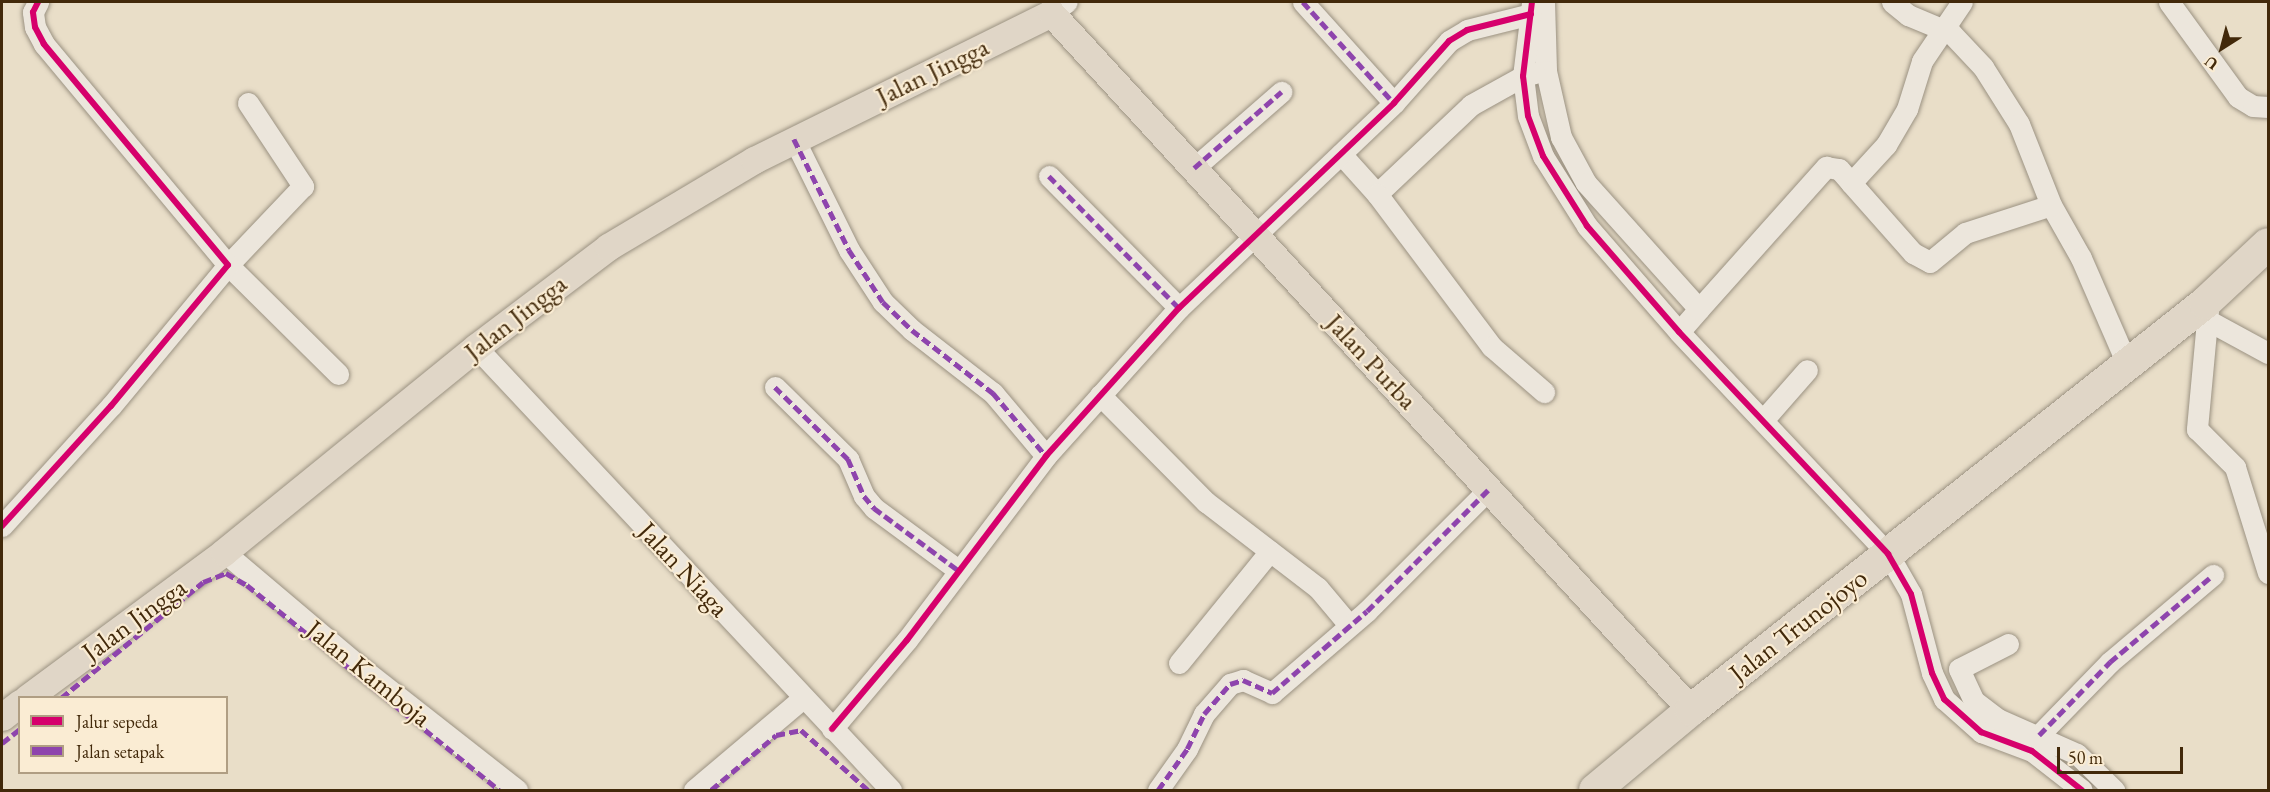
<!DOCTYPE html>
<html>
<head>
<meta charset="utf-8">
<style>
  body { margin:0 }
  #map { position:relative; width:2270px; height:792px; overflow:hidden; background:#e9dec8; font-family:"EB Garamond",serif }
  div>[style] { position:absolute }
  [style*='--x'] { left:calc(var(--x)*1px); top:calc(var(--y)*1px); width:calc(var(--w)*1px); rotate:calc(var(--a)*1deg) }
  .roads { filter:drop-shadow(0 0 2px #9b9282) drop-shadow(0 0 2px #9b9282) }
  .minor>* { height:21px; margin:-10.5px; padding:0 10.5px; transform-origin:10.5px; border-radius:10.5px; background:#ece6dc }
  .major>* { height:27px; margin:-13.5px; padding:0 13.5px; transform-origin:13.5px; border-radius:13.5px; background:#e0d6c7 }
  .highway>* { height:32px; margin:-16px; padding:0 16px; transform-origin:16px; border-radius:16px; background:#e0d6c7 }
  .quiet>* { height:4.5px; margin-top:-2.25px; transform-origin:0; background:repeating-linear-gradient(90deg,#8e44ad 0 9px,transparent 0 13.5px) }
  .cycleway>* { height:6px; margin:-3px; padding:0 3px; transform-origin:3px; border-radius:3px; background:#d6006c }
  span { translate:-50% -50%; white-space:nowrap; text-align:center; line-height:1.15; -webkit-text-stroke:4.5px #faecd3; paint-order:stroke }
  .street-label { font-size:27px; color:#42290a }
  .frame { position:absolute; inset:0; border:3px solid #42290a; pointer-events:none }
  .legend { position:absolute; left:18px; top:696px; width:210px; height:78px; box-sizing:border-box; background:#faecd3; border:2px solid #b09e83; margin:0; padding:8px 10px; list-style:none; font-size:18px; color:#42290a }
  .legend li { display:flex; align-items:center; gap:12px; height:30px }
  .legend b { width:30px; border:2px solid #b09e83 }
  .north { position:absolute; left:2192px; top:18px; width:60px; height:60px; -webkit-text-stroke:4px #faecd3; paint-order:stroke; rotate:216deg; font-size:16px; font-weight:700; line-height:24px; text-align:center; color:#42290a }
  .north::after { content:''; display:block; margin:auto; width:21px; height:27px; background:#42290a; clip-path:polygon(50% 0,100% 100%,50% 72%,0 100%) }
  .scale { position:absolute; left:2057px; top:747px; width:126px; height:27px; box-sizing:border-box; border:3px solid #42290a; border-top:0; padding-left:8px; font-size:18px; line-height:21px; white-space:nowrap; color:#42290a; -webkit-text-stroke:4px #faecd3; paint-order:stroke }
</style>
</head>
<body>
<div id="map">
  <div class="roads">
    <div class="minor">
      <i style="--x:1303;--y:2;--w:136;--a:48"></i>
      <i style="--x:1544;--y:2;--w:69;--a:88.3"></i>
      <i style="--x:1546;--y:71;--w:68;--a:77.2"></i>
      <i style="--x:1561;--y:137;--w:52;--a:61.5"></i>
      <i style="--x:1586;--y:183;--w:169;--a:48.1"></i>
      <i style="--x:1699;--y:309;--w:30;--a:131"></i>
      <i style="--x:1892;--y:2;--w:21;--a:39"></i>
      <i style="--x:1908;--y:15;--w:47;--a:22.7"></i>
      <i style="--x:1951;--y:33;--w:47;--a:46.7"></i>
      <i style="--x:1983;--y:67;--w:67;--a:57.7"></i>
      <i style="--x:2019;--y:124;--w:87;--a:68.4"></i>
      <i style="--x:2051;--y:205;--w:61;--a:60.5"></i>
      <i style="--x:2081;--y:258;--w:116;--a:66.5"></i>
      <i style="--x:2169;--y:2;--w:117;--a:54"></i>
      <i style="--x:2238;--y:97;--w:17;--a:31"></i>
      <i style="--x:2253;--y:106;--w:15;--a:4"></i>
      <i style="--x:1532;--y:3;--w:74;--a:97"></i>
      <i style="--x:1523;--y:76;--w:40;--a:82.9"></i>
      <i style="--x:1528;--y:116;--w:43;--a:69.4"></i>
      <i style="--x:1543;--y:156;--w:83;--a:57.8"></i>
      <i style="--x:1587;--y:226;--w:140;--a:49"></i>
      <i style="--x:1679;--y:332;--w:305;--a:46.7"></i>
      <i style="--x:1888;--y:554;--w:46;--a:60.1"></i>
      <i style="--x:1911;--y:594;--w:82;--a:75.1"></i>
      <i style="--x:1932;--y:673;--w:29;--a:65"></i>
      <i style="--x:1944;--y:699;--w:50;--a:41.7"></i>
      <i style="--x:1981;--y:732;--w:54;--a:20.4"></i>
      <i style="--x:2032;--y:751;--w:63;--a:38"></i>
      <i style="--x:1051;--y:13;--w:19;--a:-35"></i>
      <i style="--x:248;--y:103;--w:100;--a:56.5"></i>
      <i style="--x:303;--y:186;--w:109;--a:133.5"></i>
      <i style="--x:228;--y:265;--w:155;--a:44.7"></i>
      <i style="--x:794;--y:139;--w:124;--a:63.6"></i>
      <i style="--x:849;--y:250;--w:62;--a:56.8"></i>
      <i style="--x:883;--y:302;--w:40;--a:44"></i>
      <i style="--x:912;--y:330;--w:103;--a:37.9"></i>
      <i style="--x:993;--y:393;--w:82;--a:49.9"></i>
      <i style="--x:1341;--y:154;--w:54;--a:48"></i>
      <i style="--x:1377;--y:194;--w:129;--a:-43.4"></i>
      <i style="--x:1471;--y:105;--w:60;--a:-29.1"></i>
      <i style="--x:1523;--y:76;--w:12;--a:-14"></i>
      <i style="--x:1194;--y:168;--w:116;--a:-41.1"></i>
      <i style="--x:1049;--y:176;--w:185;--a:45.4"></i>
      <i style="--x:1851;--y:183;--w:94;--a:48.5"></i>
      <i style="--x:1913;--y:253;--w:19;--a:28"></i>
      <i style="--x:1930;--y:262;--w:45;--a:-39.6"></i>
      <i style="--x:1965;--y:233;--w:90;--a:-18"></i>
      <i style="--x:1377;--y:194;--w:191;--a:53.1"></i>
      <i style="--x:1492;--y:347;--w:69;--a:40.9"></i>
      <i style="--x:2209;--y:299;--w:131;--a:95.3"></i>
      <i style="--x:2197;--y:429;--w:54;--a:45"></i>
      <i style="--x:2235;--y:467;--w:111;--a:72.7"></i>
      <i style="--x:1699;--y:309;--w:191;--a:-48.2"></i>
      <i style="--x:1826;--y:167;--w:13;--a:9"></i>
      <i style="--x:1839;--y:169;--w:18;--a:49"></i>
      <i style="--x:1851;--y:183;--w:52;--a:-47.4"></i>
      <i style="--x:1886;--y:145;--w:42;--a:-59.7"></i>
      <i style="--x:1907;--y:109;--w:50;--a:-72.6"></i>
      <i style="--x:1922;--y:61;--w:71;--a:-55.9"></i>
      <i style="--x:2209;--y:321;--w:67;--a:28.5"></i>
      <i style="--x:476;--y:347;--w:607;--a:46.87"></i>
      <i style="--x:775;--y:387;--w:103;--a:44.6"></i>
      <i style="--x:848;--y:459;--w:40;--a:66.6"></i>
      <i style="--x:864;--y:496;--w:16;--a:50"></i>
      <i style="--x:874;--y:508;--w:104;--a:36.4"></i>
      <i style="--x:1100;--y:395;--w:151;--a:45.3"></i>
      <i style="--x:1206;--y:502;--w:141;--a:37.5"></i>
      <i style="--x:1318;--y:588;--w:48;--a:50"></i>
      <i style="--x:1764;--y:419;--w:65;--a:-48.7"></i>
      <i style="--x:2;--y:526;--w:162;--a:-47.8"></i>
      <i style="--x:111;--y:406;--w:183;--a:-50.3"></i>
      <i style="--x:228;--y:265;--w:288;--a:-129.8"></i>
      <i style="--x:44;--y:44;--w:19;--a:-118"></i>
      <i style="--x:35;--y:27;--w:15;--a:-98"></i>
      <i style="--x:33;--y:12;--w:11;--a:-63"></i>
      <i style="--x:224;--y:552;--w:177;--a:40.2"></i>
      <i style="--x:359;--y:666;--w:201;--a:38.1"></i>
      <i style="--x:2008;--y:644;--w:55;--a:153"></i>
      <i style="--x:1959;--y:669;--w:35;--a:65"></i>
      <i style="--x:1974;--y:701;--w:30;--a:37"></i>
      <i style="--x:1998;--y:719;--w:86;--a:23.9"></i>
      <i style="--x:2077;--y:754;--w:52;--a:44.2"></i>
      <i style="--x:1179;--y:663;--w:144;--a:-50.9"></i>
      <i style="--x:832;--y:729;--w:116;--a:-49.9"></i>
      <i style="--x:907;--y:640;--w:231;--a:-52.9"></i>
      <i style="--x:1046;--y:456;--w:199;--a:-48.1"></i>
      <i style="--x:1179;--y:308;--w:297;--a:-43.6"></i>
      <i style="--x:1394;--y:103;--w:83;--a:-48.4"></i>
      <i style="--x:1449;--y:41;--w:21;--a:-31"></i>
      <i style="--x:1467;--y:30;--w:66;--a:-14"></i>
      <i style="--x:2039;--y:735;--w:102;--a:-45.8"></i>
      <i style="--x:2110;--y:662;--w:135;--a:-40.2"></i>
      <i style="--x:694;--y:790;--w:143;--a:-40.2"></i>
      <i style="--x:1158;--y:790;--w:50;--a:-54.7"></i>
      <i style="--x:1187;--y:749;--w:39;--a:-64"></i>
      <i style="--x:1204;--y:714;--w:40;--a:-49"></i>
      <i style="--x:1230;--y:684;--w:14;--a:-17"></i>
      <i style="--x:1243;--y:680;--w:32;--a:24"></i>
      <i style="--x:1272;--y:693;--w:125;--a:-40.8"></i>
      <i style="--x:1367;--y:611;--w:174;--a:-45"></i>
    </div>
    <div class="major">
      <i style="--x:27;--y:698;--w:245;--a:-36.5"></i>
      <i style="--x:224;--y:552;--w:325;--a:-39.1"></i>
      <i style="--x:476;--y:347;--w:166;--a:-37.1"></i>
      <i style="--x:608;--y:247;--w:170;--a:-30.8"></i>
      <i style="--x:754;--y:160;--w:331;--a:-26.3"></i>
      <i style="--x:1051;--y:13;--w:946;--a:47.44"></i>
      <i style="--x:2;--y:717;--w:23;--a:-38"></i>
    </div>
    <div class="highway">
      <i style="--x:1595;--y:790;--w:125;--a:-39.8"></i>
      <i style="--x:1691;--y:710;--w:656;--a:-38.37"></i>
      <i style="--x:2205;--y:303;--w:86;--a:-43.1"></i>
    </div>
  </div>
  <div class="quiet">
    <i style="--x:1303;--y:2;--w:136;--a:48"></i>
    <i style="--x:794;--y:139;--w:124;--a:63.6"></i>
    <i style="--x:849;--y:250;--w:62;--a:56.8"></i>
    <i style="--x:883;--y:302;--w:40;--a:44"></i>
    <i style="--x:912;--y:330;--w:103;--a:37.9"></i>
    <i style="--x:993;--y:393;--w:82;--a:49.9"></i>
    <i style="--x:1194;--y:168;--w:116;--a:-41.1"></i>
    <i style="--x:1049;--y:176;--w:185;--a:45.4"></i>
    <i style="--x:775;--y:387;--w:103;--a:44.6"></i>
    <i style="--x:848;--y:459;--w:40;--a:66.6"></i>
    <i style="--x:864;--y:496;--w:16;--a:50"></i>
    <i style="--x:874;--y:508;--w:104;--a:36.4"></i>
    <i style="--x:61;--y:698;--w:183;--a:-39.2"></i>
    <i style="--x:203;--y:582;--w:25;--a:-21"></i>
    <i style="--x:226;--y:573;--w:24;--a:30"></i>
    <i style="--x:247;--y:585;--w:325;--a:39.1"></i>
    <i style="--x:2039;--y:735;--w:102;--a:-45.8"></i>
    <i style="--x:2110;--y:662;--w:135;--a:-40.2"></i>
    <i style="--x:2;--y:743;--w:23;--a:-38"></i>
    <i style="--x:711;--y:790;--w:85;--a:-40.2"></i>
    <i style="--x:776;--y:735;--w:25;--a:-11"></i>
    <i style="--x:801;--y:730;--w:90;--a:41.8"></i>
    <i style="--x:1158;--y:790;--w:50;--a:-54.7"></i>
    <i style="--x:1187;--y:749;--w:39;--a:-64"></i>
    <i style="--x:1204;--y:714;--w:40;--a:-49"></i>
    <i style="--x:1230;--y:684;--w:14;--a:-17"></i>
    <i style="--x:1243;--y:680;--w:32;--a:24"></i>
    <i style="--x:1272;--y:693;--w:125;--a:-40.8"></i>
    <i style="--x:1367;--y:611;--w:174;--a:-45"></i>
  </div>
  <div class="cycleway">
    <i style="--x:1532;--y:2;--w:75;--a:96.9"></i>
    <i style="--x:1523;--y:76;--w:40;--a:82.9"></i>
    <i style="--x:1528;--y:116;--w:43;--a:69.4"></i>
    <i style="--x:1543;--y:156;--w:83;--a:57.8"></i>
    <i style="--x:1587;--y:226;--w:140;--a:49"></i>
    <i style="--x:1679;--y:332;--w:305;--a:46.7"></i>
    <i style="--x:1888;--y:554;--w:46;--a:60.1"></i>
    <i style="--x:1911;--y:594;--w:82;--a:75.1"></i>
    <i style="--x:1932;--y:673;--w:29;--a:65"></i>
    <i style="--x:1944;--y:699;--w:50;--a:41.7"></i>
    <i style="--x:1981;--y:732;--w:54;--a:20.4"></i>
    <i style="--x:2032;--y:751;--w:63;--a:38"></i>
    <i style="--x:2;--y:526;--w:162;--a:-47.8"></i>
    <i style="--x:111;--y:406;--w:183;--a:-50.3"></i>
    <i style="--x:228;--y:265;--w:288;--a:-129.8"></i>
    <i style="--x:44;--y:44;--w:19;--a:-118"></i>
    <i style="--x:35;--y:27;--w:15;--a:-98"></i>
    <i style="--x:33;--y:12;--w:11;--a:-63"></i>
    <i style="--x:832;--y:729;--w:116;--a:-49.9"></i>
    <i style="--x:907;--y:640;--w:231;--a:-52.9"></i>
    <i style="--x:1046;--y:456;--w:199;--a:-48.1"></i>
    <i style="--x:1179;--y:308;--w:297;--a:-43.6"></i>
    <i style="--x:1394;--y:103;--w:83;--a:-48.4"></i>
    <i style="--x:1449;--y:41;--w:21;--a:-31"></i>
    <i style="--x:1467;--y:30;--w:66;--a:-14"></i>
  </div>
  <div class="street-label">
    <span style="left:932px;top:71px;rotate:-26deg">Jalan Jingga</span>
    <span style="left:515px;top:317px;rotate:-38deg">Jalan Jingga</span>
    <span style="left:1372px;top:361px;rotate:47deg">Jalan Purba</span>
    <span style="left:684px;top:569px;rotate:47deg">Jalan Niaga</span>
    <span style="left:134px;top:619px;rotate:-36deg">Jalan Jingga</span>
    <span style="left:1798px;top:625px;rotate:-38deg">Jalan Trunojoyo</span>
    <span style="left:369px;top:673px;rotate:39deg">Jalan Kamboja</span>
  </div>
  <div class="frame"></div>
  <ul class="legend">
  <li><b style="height:8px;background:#d6006c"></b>Jalur sepeda</li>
  <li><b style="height:8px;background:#8e44ad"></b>Jalan setapak</li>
  </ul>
  <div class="north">U</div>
  <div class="scale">50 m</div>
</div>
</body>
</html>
